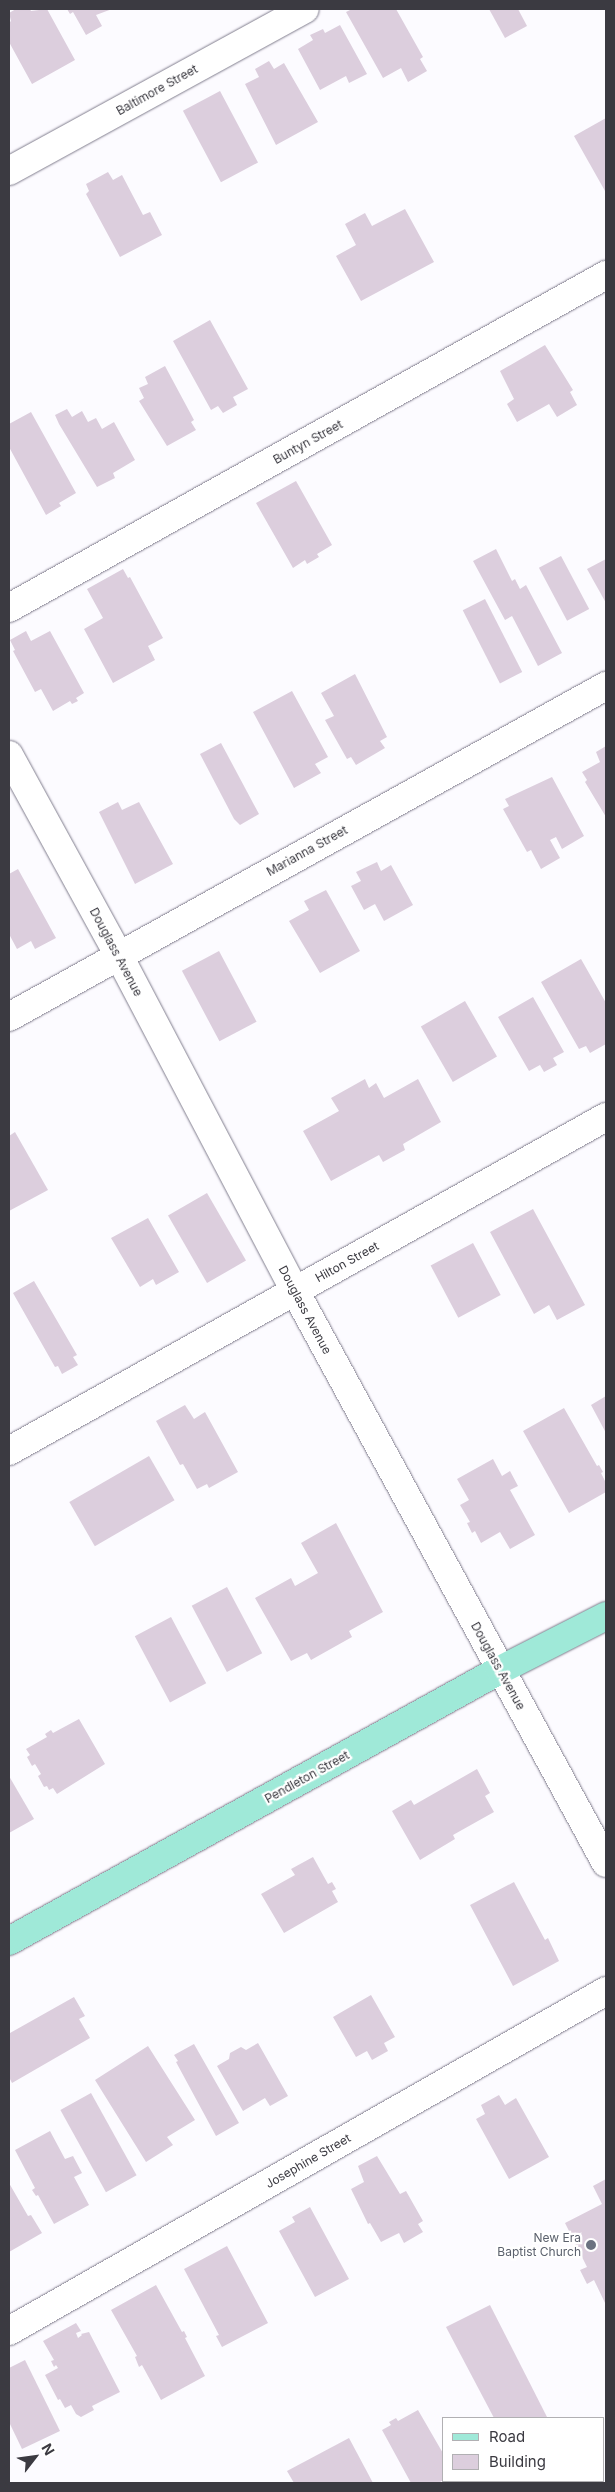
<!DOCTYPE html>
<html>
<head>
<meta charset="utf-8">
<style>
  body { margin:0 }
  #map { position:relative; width:615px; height:2492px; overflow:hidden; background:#fcfbff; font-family:Inter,sans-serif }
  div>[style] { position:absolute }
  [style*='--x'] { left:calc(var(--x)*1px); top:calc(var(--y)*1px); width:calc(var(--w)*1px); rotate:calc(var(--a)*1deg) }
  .building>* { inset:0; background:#dccedd; transform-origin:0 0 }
  .roads { filter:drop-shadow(0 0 1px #817e8e) drop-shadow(0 0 1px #817e8e) }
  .minor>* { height:28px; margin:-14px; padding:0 14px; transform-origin:14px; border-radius:14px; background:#fff }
  .major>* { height:28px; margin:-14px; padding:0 14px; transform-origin:14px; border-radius:14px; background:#9fe9d8 }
  .dots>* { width:14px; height:14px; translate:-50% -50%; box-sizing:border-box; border:2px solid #fff; border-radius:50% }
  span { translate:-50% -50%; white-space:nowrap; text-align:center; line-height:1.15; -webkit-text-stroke:4.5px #fff; paint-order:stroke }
  .street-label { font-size:12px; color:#3b3a41 }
  .worship-label { font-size:12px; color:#5b616d }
  .right { translate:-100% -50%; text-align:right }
  .frame { position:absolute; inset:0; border:10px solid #3b3a41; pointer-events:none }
  .legend { position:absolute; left:442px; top:2417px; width:162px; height:65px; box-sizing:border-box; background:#fff; border:1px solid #b1b0b3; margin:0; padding:6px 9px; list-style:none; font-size:15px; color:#3b3a41 }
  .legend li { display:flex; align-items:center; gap:10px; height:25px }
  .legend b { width:25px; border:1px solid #b1b0b3 }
  .north { position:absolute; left:10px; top:2432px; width:50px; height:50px; -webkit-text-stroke:4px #fff; paint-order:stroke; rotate:60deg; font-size:14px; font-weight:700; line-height:20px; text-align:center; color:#3b3a41 }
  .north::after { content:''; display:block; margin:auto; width:18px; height:22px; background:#3b3a41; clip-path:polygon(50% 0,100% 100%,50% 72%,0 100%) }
</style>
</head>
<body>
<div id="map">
  <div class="building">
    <i style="clip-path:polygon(16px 9px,30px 9px,31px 11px,47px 9px,75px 60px,32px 84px,9px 42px,9px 23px,11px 21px,9px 13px)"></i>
    <i style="clip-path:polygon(67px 9px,112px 9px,96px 15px,102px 26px,86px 35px,73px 12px,70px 14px)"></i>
    <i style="clip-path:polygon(352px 9px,396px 9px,423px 57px,420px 59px,427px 71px,408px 82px,401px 68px,383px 78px,346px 12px)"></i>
    <i style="clip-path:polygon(489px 9px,518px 9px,527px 26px,505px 38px)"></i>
    <i style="clip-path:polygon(340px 25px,367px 74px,349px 83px,346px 76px,320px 90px,298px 49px,313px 40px,310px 35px,323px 29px,325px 33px)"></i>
    <i style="clip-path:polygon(269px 61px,274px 69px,284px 63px,318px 122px,276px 145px,245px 84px,259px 77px,255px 69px)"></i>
    <i style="left:220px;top:91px;width:81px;height:42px;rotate:62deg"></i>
    <i style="clip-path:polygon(606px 118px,606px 190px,605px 191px,574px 136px)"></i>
    <i style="clip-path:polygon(108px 172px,113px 180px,122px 175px,143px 215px,150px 212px,162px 235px,120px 257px,86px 194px,89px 191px,86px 184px)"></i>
    <i style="clip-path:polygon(405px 209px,434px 262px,361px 301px,336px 256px,356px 245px,345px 224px,365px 213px,372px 226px)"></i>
    <i style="clip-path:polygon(210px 320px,248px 389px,233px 397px,237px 405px,223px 413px,218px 406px,211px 410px,173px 341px)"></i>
    <i style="clip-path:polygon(545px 345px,573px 390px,570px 392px,577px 405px,557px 417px,549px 404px,517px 422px,507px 404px,514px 399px,500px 371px)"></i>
    <i style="clip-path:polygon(165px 366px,194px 420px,191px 422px,196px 430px,167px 446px,139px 401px,144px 398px,139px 388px,148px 384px,145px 377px)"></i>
    <i style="clip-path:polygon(67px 409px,72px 417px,82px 411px,88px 422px,96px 418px,102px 429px,114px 422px,135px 460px,113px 473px,115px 478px,97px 487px,59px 424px,55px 415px)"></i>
    <i style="clip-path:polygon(31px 412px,76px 493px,59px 503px,61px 506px,46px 515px,9px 447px,9px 424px)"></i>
    <i style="clip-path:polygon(296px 481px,332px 545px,317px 554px,319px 557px,307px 564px,305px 560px,293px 568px,256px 503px)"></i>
    <i style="clip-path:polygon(496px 549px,512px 581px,515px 579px,520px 589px,526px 585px,562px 653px,538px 666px,512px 616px,505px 620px,473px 561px)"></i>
    <i style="left:561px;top:556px;width:60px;height:25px;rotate:62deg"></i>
    <i style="clip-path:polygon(606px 559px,606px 603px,587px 569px)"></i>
    <i style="clip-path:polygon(123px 569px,128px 578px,130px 577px,163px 638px,148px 646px,155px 660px,113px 683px,84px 629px,103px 618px,87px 589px)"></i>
    <i style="left:485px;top:599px;width:82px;height:25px;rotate:63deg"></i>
    <i style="clip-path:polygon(26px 631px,31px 641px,50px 631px,84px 693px,76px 698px,78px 701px,72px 704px,70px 701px,53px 711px,41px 689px,35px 692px,13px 651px,15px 650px,10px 640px)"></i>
    <i style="clip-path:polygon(355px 674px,387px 737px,380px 741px,385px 748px,356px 765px,351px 757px,347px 759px,325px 720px,334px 716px,321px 693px)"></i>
    <i style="clip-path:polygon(292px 691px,328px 757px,315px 764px,321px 773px,294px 788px,253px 712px)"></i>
    <i style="clip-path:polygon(221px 743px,259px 814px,240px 825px,234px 819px,200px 754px)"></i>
    <i style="clip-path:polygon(606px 746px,606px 817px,585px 782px,587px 780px,582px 772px,600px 762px,596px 752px)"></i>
    <i style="clip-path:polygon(552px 777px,584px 836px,562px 849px,556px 837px,550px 840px,560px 858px,541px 869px,531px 850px,527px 852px,503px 809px,509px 806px,505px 799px)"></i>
    <i style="clip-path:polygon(118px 802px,122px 810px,139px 802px,173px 864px,135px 884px,99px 812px)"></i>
    <i style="clip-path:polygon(377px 862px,381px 871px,391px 865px,413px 905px,384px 921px,375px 904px,364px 910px,351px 886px,361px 881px,356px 872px)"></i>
    <i style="clip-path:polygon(18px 869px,56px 938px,35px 949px,31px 941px,17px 949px,9px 934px,9px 874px)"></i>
    <i style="clip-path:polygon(326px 890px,360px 951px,320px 973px,289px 921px,309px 910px,304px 901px)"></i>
    <i style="left:219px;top:951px;width:80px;height:42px;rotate:62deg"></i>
    <i style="clip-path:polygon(581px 959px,606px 1003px,606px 1044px,590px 1053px,586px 1046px,579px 1049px,541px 982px)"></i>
    <i style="clip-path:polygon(533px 997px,564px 1052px,553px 1058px,557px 1065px,544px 1072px,540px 1065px,529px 1071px,498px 1017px)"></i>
    <i style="left:465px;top:1001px;width:64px;height:51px;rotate:60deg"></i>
    <i style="clip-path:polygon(365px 1079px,369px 1088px,376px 1083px,384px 1098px,418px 1079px,441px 1122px,403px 1144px,405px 1150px,383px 1162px,379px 1155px,331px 1181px,303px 1131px,339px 1111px,331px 1098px)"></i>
    <i style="clip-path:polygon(15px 1132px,48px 1190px,9px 1211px,9px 1136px)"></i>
    <i style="left:207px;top:1193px;width:78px;height:45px;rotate:60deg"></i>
    <i style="clip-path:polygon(533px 1209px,585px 1305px,557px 1320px,549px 1305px,534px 1314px,490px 1232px)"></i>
    <i style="clip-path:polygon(148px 1218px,179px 1272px,156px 1285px,153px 1279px,140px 1287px,111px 1238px)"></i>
    <i style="left:473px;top:1243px;width:59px;height:48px;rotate:62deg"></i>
    <i style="clip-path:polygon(34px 1281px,77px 1355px,73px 1357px,78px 1365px,62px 1374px,58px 1366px,55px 1367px,13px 1293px)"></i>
    <i style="clip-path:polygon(606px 1396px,606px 1433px,591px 1405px)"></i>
    <i style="clip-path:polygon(185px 1405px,194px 1419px,205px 1412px,238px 1472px,209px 1488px,207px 1484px,197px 1489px,183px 1464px,180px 1465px,156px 1421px)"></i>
    <i style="clip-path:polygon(564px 1408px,597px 1466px,599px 1465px,603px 1472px,601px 1473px,606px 1483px,606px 1492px,569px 1513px,523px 1431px)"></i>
    <i style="left:149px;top:1456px;width:51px;height:92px;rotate:60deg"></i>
    <i style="clip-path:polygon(493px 1459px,502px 1476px,510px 1471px,518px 1486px,510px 1490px,535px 1535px,510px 1549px,500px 1532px,481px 1543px,475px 1531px,472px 1533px,467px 1523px,470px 1522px,460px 1505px,469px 1500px,457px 1479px)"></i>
    <i style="clip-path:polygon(336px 1523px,383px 1612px,349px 1631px,352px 1637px,311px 1660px,307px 1653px,291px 1661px,255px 1598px,291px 1578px,295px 1586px,318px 1573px,301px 1543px)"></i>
    <i style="left:227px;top:1587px;width:75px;height:40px;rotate:62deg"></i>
    <i style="left:171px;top:1617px;width:75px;height:41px;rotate:62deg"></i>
    <i style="clip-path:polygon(79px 1719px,105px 1764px,57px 1794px,53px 1788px,49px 1790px,47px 1786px,44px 1787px,38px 1776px,41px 1774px,35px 1764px,32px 1766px,27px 1757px,30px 1755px,26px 1749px,47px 1737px,45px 1734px,51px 1730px,53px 1733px)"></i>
    <i style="clip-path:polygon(477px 1769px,490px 1793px,485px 1796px,494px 1812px,453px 1835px,455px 1839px,420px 1860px,392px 1811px,411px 1800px,414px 1805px)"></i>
    <i style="clip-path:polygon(9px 1776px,34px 1819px,9px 1833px)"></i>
    <i style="clip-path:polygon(313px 1857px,328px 1884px,332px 1882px,336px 1889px,332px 1891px,338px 1902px,284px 1933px,261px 1894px,295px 1875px,291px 1869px)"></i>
    <i style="clip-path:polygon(514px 1882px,545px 1940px,548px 1938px,559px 1961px,513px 1986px,470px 1905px)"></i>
    <i style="clip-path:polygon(371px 1995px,395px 2037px,384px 2043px,388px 2051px,372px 2060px,367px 2051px,356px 2057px,333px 2017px)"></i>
    <i style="clip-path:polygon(74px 1997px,85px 2016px,79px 2019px,90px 2038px,12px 2083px,9px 2077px,9px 2030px,10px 2033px)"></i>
    <i style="clip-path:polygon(258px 2043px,288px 2096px,270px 2106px,265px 2098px,243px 2111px,217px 2066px,229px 2059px,230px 2053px,241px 2047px,246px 2050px)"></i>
    <i style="clip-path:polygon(194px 2044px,239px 2123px,216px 2136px,176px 2062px,178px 2061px,174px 2055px)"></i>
    <i style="clip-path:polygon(148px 2046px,195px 2120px,167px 2137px,173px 2145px,146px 2162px,95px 2080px)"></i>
    <i style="left:91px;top:2093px;width:94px;height:35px;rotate:61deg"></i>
    <i style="clip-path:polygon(499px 2095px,505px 2105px,516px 2098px,549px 2157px,509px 2179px,476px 2119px,485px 2114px,481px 2105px)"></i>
    <i style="clip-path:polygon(50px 2131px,65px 2159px,73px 2156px,82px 2173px,74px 2177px,89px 2205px,54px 2224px,38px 2195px,36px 2196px,32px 2190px,35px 2188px,15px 2150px)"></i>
    <i style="clip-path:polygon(377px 2156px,400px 2194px,406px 2191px,423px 2221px,418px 2224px,423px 2232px,404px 2243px,399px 2233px,381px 2242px,370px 2223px,368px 2224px,351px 2189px,364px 2182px,358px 2166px)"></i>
    <i style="clip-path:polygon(606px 2179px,606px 2305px,594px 2280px,587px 2284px,580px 2270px,587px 2267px,565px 2223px,602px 2204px,593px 2186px)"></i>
    <i style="clip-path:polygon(9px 2183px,28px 2216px,31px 2215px,42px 2233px,9px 2252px)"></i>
    <i style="clip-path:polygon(310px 2207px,349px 2279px,315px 2297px,279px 2231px,295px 2222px,292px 2217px)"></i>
    <i style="clip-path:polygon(227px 2246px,268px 2323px,222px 2347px,216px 2336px,219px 2335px,184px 2269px)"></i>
    <i style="clip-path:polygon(156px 2285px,182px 2332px,184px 2331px,187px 2337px,185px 2338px,205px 2376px,161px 2400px,142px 2365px,139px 2367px,135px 2357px,137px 2356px,111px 2310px)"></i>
    <i style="clip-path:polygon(490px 2305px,547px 2417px,544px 2418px,494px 2418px,446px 2327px)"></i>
    <i style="clip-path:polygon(76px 2323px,81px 2331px,76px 2333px,78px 2338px,82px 2335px,81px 2334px,89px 2332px,120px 2392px,92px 2406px,94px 2410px,81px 2417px,76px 2414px,71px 2405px,65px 2408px,60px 2399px,58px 2400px,45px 2375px,58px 2368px,56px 2365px,54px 2367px,51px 2361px,54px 2360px,43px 2341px)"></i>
    <i style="clip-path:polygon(25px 2360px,60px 2431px,22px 2449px,9px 2422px,9px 2368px)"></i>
    <i style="clip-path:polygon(418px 2410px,444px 2455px,444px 2479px,439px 2483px,411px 2483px,382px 2430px,391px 2425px,389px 2422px,396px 2418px,398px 2421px)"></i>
    <i style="clip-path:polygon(349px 2438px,373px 2483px,294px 2483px,287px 2471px)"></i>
  </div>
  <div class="roads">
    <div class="minor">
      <i style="--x:9;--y:171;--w:337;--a:-28.7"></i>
      <i style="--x:9;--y:608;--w:684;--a:-29.15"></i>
      <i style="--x:9;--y:755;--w:229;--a:61.3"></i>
      <i style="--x:119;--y:956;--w:378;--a:62.3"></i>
      <i style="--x:295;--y:1291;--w:651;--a:61.47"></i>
      <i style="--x:9;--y:1017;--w:683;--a:-29.01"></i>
      <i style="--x:9;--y:1451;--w:684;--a:-29.23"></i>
      <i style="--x:9;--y:2331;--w:687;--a:-29.66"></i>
    </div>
    <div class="major">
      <i style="--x:9;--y:1941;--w:561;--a:-28.9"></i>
      <i style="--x:500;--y:1670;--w:119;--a:-27"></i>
    </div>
  </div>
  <div class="dots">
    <i style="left:591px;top:2245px;background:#6b7280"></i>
  </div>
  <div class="street-label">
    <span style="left:157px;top:90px;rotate:-29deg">Baltimore Street</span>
    <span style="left:308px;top:442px;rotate:-29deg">Buntyn Street</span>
    <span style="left:307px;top:851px;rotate:-29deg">Marianna Street</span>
    <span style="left:116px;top:952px;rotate:62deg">Douglass Avenue</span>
    <span style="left:347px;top:1262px;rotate:-29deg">Hilton Street</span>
    <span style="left:305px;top:1310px;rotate:62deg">Douglass Avenue</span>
    <span style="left:498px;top:1666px;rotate:61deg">Douglass Avenue</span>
    <span style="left:307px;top:1777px;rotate:-29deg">Pendleton Street</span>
    <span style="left:308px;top:2161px;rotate:-30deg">Josephine Street</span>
  </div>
  <div class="worship-label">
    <span class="right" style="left:581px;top:2245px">New Era<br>Baptist Church</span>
  </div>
  <div class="frame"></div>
  <ul class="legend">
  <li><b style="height:6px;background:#9fe9d8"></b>Road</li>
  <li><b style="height:14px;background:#dccedd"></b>Building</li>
  </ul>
  <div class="north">N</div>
</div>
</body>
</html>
